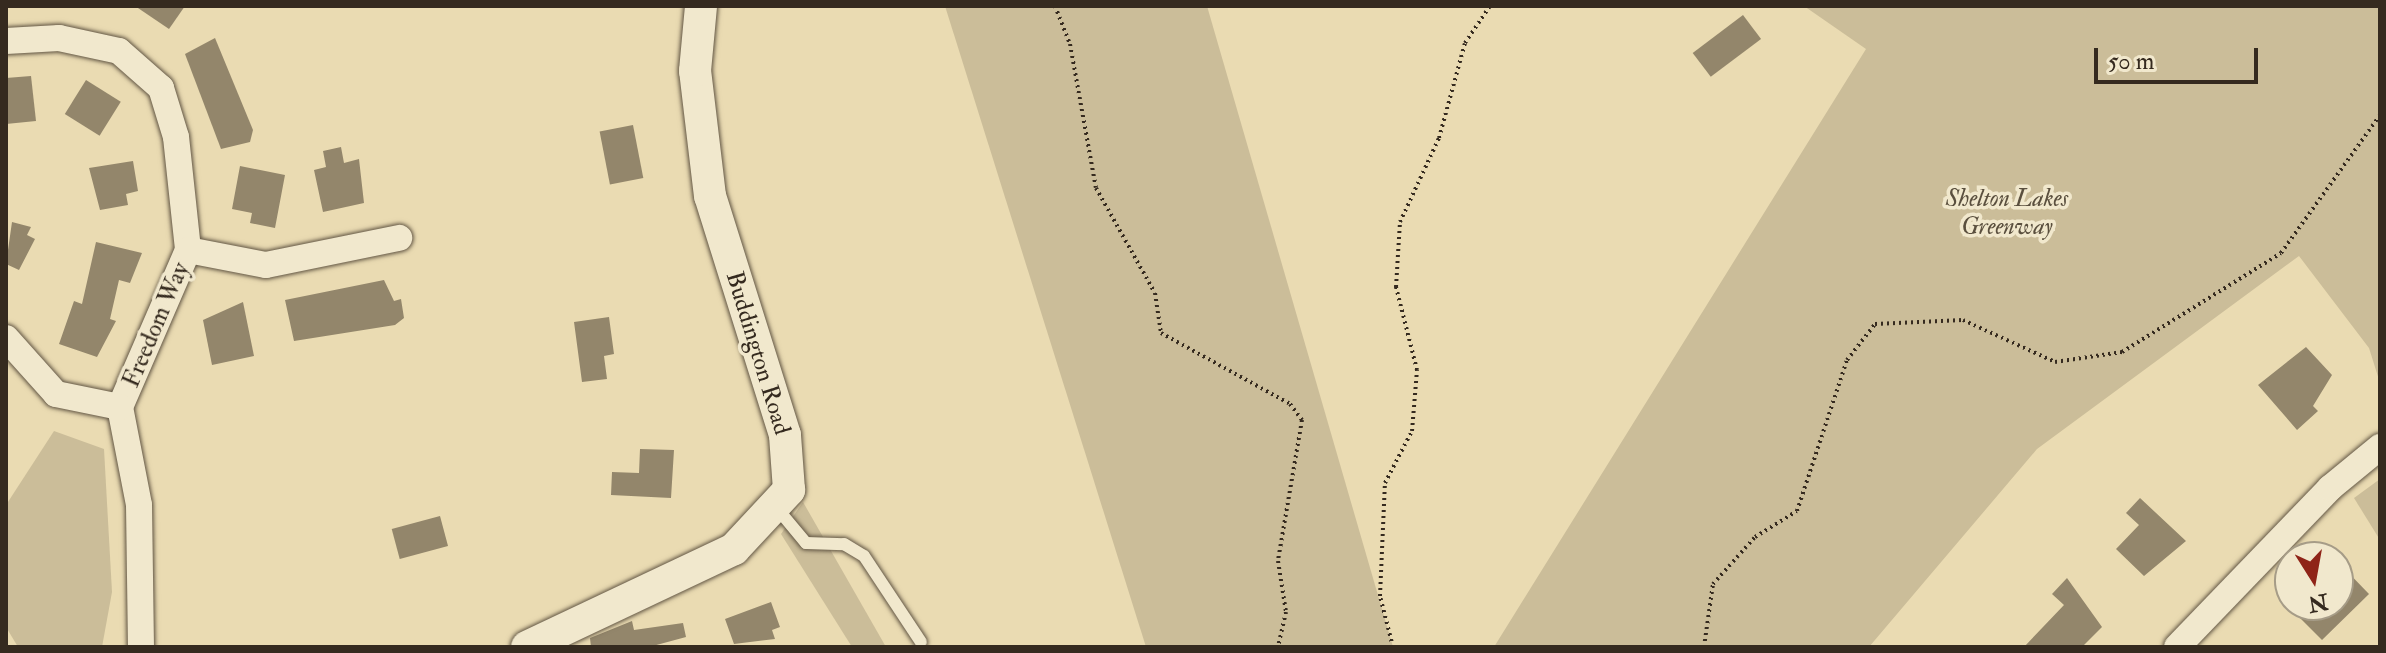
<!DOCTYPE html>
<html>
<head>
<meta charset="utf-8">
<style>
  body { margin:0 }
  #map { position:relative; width:2386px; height:653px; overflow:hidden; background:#eadbb2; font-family:"IM FELL Double Pica",serif }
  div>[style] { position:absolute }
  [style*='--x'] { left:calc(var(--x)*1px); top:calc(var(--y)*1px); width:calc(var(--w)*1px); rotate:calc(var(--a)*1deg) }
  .green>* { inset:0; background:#cbbd99 }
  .building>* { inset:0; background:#93866b; transform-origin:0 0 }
  .path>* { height:4px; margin-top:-2px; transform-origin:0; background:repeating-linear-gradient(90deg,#352a1f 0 2px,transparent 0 6px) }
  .roads { filter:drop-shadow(0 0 2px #625644) drop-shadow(0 0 2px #625644) }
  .service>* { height:12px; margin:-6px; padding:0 6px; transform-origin:6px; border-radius:6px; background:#f1e8cd }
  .minor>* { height:26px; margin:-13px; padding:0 13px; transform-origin:13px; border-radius:13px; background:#f1e8cd }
  .tertiary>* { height:32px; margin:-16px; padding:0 16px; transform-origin:16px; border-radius:16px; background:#f1e8cd }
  span { translate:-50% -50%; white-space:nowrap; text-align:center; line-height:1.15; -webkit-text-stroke:7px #f1e8cd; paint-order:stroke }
  .park-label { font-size:24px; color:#5a4f3e; font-style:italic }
  .street-label { font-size:24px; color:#352a1f }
  .frame { position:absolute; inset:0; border:8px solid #352a1f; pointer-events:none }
  .north { position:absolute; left:2274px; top:541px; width:80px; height:80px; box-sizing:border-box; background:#f1e8cd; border:2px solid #a69c87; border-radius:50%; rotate:169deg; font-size:22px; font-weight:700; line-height:32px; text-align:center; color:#352a1f }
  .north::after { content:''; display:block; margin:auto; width:28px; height:36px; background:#8f2418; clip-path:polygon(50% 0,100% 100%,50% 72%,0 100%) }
  .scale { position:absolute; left:2094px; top:48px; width:164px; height:36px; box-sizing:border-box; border:4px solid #352a1f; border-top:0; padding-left:10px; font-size:24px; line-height:28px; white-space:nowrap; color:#352a1f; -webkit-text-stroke:6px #f1e8cd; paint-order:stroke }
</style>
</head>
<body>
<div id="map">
  <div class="green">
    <i style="clip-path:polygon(945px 6px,1207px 6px,1393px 647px,1146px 647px)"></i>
    <i style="clip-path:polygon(1804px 6px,2380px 6px,2380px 383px,2369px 348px,2299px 256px,2037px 449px,1869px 647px,1494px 647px,1866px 49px)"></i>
    <i style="clip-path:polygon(54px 431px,104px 449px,112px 592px,102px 647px,18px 647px,6px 627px,6px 505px)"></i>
    <i style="clip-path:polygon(2380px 479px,2380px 540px,2354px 498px)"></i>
    <i style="clip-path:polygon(803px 502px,886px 647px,852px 647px,781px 534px)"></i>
  </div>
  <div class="building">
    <i style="clip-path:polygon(135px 6px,185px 6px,169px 29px)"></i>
    <i style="left:1743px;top:15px;width:30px;height:63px;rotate:53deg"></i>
    <i style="clip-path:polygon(215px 38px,253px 130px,250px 142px,221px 149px,185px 54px)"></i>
    <i style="clip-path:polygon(31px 76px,36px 121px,6px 124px,6px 78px)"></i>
    <i style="left:86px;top:80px;width:41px;height:40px;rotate:32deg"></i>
    <i style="left:633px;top:125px;width:54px;height:34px;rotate:79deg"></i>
    <i style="clip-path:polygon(341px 147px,344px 163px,359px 159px,364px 203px,323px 212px,314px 170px,326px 167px,323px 151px)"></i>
    <i style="clip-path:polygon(133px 161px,138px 191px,126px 194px,128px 205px,100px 210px,89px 168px)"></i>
    <i style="clip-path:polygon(240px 166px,285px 175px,275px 228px,250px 223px,252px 213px,232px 209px)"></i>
    <i style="clip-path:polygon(12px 222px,31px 227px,27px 235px,35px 239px,19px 270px,6px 264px)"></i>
    <i style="clip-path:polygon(96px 242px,142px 253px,130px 283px,119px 280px,110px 319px,116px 321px,97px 357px,59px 344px,74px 301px,82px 304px)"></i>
    <i style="clip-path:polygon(384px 280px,394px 301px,401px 299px,404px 318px,395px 325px,294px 341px,285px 300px)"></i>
    <i style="clip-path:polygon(243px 302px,254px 356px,212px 365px,203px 320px)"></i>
    <i style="clip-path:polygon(609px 317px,614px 354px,604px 356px,607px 379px,582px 382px,574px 322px)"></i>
    <i style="clip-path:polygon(2306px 347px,2332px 375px,2313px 406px,2318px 411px,2297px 430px,2258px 385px)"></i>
    <i style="clip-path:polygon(640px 449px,674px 450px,671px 498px,611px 495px,612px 472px,639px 473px)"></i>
    <i style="clip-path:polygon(2140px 498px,2186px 541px,2144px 576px,2116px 549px,2139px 525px,2126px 513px)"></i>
    <i style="left:440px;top:516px;width:31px;height:50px;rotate:75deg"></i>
    <i style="clip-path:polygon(2338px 562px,2369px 594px,2322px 640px,2298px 616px,2309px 605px,2338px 605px)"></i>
    <i style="clip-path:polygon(2067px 578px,2102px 627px,2082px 647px,2024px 647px,2064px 605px,2052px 594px)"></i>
    <i style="clip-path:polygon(771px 602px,780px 627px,772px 630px,775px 639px,734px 644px,725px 619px)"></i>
    <i style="clip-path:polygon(632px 621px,634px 630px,683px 623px,686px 637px,649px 647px,591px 647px,590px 638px)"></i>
  </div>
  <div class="path">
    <i style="--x:1055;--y:6;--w:41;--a:68.5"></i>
    <i style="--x:1070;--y:44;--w:146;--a:79.8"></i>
    <i style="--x:1096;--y:188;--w:120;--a:60.7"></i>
    <i style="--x:1155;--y:293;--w:40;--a:81.5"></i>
    <i style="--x:1161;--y:333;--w:147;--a:28.8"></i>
    <i style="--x:1290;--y:404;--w:20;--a:53"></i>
    <i style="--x:1302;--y:420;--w:143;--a:99.7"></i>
    <i style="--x:1278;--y:561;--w:52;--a:81.1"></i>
    <i style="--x:1286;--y:612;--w:36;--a:103"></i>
    <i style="--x:1393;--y:647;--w:53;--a:-104.3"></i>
    <i style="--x:1380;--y:596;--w:113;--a:-87.5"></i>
    <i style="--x:1385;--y:483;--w:59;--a:-62.6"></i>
    <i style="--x:1412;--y:431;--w:61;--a:-85.3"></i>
    <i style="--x:1417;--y:370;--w:86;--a:-104.2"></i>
    <i style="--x:1396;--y:287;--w:65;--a:-86.5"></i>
    <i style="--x:1400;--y:222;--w:93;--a:-65.1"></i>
    <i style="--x:1439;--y:138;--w:98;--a:-74.7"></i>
    <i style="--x:1465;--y:43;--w:45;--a:-56"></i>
    <i style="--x:1704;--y:647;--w:64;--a:-81.9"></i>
    <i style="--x:1713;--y:584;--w:63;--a:-48.2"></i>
    <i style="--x:1755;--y:537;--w:49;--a:-31.8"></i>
    <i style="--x:1797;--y:511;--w:159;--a:-71.7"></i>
    <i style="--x:1847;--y:360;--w:46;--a:-52.1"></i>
    <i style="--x:1875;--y:324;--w:88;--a:-2.6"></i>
    <i style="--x:1963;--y:320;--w:101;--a:24.5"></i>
    <i style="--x:2055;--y:362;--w:68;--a:-8.5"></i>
    <i style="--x:2122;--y:352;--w:187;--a:-31.9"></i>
    <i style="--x:2281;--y:253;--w:170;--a:-54.3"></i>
  </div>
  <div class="roads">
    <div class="service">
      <i style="--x:776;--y:507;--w:47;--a:50.2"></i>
      <i style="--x:806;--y:543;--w:38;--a:2"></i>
      <i style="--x:844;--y:544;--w:23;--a:31"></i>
      <i style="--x:864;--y:556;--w:103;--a:56.5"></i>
    </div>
    <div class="minor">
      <i style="--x:6;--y:41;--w:53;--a:-3.2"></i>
      <i style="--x:59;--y:38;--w:61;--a:12.2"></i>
      <i style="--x:119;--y:51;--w:56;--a:41.4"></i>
      <i style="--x:161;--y:88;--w:51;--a:73"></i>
      <i style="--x:176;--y:137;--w:114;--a:83.9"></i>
      <i style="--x:188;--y:250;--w:171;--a:113.4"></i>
      <i style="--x:120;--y:407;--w:100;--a:79"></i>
      <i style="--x:139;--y:505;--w:142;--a:89.2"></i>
      <i style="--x:188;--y:250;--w:79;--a:10.9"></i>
      <i style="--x:266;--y:265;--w:136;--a:-11.5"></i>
      <i style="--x:6;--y:338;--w:75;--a:48.2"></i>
      <i style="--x:56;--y:394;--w:65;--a:11.5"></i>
      <i style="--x:2177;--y:647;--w:221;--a:-46.1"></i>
      <i style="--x:2330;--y:488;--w:65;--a:-39.4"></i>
    </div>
    <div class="tertiary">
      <i style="--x:527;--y:647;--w:229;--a:-25.3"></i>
      <i style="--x:734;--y:549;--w:81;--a:-47"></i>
      <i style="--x:789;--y:490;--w:55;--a:-94.2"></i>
      <i style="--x:785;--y:435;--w:250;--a:-107.4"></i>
      <i style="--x:710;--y:196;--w:126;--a:-96.8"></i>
      <i style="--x:695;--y:71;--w:65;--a:-84.7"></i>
    </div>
  </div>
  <div class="park-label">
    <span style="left:2007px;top:213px">Shelton Lakes<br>Greenway</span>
  </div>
  <div class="street-label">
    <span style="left:156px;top:325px;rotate:-67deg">Freedom Way</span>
    <span style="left:758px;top:353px;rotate:73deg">Buddington Road</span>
  </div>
  <div class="frame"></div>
  <div class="north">N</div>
  <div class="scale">50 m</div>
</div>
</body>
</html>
